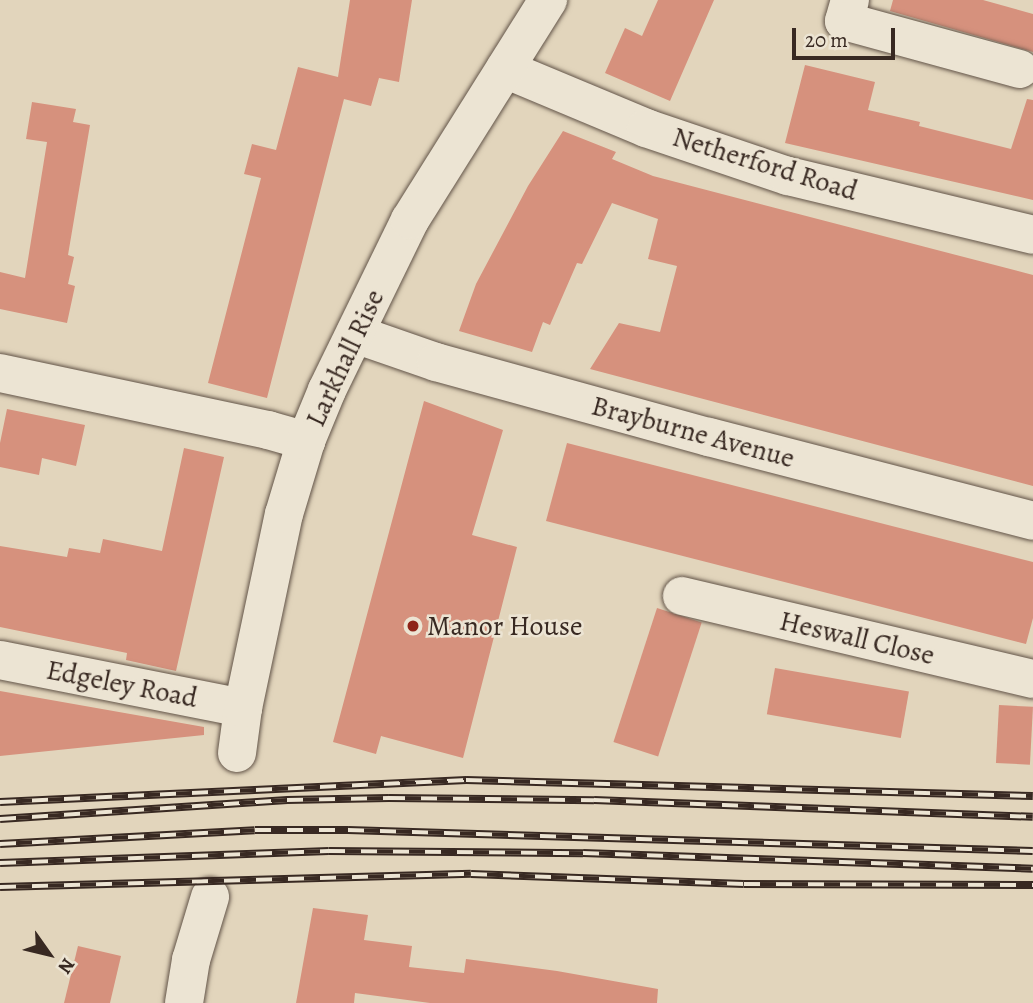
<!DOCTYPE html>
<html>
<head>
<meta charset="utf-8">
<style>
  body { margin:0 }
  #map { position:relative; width:1033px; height:1003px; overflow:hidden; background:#e2d5bc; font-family:Alegreya,serif }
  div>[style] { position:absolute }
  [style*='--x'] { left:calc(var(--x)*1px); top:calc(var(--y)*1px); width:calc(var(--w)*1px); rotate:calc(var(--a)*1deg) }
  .building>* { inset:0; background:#d6917d; transform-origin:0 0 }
  .roads { filter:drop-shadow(0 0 2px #625448) drop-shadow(0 0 2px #625448) }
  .minor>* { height:38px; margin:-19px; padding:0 19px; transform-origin:19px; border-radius:19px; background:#ece4d3 }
  .rail>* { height:8px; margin-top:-4px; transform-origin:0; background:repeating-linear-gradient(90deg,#ece4d3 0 16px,#382922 0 32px); box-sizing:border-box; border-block:2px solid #382922 }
  .dots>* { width:19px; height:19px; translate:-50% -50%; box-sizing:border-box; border:4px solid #ece4d3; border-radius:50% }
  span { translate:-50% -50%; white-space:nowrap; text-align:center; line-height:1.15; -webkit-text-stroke:5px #ece4d3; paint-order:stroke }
  .street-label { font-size:28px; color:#382922 }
  .poi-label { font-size:28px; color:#382922 }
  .left { translate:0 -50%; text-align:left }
  .north { position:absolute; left:14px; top:919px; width:70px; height:70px; -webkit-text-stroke:5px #ece4d3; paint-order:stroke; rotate:124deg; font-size:19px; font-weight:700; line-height:28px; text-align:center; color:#382922 }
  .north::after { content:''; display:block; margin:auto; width:24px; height:32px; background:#382922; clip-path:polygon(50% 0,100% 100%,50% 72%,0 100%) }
  .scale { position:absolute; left:792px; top:28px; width:103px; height:32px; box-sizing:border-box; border:4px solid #382922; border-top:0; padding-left:9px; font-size:21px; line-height:24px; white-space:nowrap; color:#382922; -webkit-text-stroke:5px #ece4d3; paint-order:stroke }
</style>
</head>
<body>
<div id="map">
  <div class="building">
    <i style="clip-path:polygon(350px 0,412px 0,399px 82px,379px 78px,371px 106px,344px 99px,267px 398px,208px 383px,261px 178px,244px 174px,252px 144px,276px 150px,298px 67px,338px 77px)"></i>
    <i style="clip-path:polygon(658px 0,714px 0,670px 101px,605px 73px,625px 28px,642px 36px)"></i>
    <i style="clip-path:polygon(893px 0,983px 0,1033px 14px,1033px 52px,890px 11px)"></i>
    <i style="clip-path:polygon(805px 65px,875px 82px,868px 110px,920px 122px,919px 126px,1011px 149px,1027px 99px,1033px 100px,1033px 200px,785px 143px)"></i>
    <i style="clip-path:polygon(32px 102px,76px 109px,73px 122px,90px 125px,68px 255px,74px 257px,68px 284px,75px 286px,67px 323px,0 309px,0 272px,25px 278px,47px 142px,26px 139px)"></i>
    <i style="clip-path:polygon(563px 131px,616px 152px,612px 159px,653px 176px,1033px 275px,1033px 486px,590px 369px,619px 323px,660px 332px,677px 266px,648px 259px,658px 219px,612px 203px,582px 264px,577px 263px,550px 325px,543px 322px,532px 352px,459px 331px,476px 284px,528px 186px)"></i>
    <i style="clip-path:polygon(424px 401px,503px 430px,472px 535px,517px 547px,463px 758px,381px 736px,376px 754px,333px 742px)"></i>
    <i style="clip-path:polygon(7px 409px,85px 425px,76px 466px,42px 458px,39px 475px,0 467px,0 443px)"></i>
    <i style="clip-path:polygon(567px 443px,1033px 562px,1033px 618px,1026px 644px,546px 521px)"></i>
    <i style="clip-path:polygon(184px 448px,224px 457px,176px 671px,126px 660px,127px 653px,0 627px,0 546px,67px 557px,69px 548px,100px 553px,103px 539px,162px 551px)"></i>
    <i style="left:657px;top:608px;width:47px;height:141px;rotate:18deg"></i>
    <i style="left:775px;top:668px;width:136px;height:47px;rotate:10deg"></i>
    <i style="clip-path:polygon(0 691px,204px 727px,204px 735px,0 756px)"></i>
    <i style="left:999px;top:705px;width:34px;height:58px;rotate:3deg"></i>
    <i style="clip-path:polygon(313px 908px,368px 915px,364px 940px,412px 946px,409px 967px,464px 973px,466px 959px,557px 971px,658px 989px,657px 1003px,430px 1003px,355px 993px,354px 1003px,296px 1003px)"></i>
    <i style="clip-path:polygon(78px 946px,121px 956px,110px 1003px,64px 1003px)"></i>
  </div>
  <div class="roads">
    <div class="minor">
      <i style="--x:850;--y:0;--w:22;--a:106"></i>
      <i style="--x:844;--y:21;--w:182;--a:15.3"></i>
      <i style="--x:505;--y:69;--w:153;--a:22.7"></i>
      <i style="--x:646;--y:128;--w:150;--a:18.7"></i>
      <i style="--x:788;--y:176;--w:252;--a:13.5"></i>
      <i style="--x:355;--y:334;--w:86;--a:19.1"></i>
      <i style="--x:436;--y:362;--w:283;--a:15.4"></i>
      <i style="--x:709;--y:437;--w:335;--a:14.5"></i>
      <i style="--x:0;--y:373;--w:274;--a:12"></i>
      <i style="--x:268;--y:430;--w:40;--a:16"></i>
      <i style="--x:682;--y:596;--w:361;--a:13.3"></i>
      <i style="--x:0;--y:660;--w:248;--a:11.2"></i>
      <i style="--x:237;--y:753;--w:45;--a:-82.4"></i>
      <i style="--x:243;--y:708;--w:198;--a:-78.1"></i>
      <i style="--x:284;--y:514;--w:76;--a:-73.2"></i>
      <i style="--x:306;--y:441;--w:55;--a:-67.6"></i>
      <i style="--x:327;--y:390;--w:189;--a:-64"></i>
      <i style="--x:410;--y:220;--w:260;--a:-57.9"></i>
      <i style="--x:184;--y:1003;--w:44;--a:-80.8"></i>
      <i style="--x:191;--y:960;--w:66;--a:-73.2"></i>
    </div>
  </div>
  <div class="rail">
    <i style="--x:0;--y:802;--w:467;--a:-2.7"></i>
    <i style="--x:466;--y:780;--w:567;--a:1.62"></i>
    <i style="--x:0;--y:819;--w:288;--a:-3.8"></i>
    <i style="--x:287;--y:800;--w:102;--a:-1.1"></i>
    <i style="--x:389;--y:798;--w:205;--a:0.6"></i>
    <i style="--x:594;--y:800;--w:439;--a:2.2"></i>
    <i style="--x:0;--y:844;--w:255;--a:-3.1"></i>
    <i style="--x:255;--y:830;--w:93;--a:0"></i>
    <i style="--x:348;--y:830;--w:685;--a:1.76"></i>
    <i style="--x:0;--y:863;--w:329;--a:-2.1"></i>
    <i style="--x:329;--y:851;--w:254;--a:0.5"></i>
    <i style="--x:583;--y:853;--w:450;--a:2"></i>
    <i style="--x:0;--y:887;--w:471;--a:-1.6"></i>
    <i style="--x:471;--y:874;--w:273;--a:2.1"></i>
    <i style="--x:744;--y:884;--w:289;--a:0.2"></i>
  </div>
  <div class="dots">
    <i style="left:413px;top:626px;background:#8f2418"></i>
  </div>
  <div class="street-label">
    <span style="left:765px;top:164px;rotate:17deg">Netherford Road</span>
    <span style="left:345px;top:358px;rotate:-65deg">Larkhall Rise</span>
    <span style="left:693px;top:432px;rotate:15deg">Brayburne Avenue</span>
    <span style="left:857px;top:638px;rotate:13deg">Heswall Close</span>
    <span style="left:122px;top:684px;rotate:11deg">Edgeley Road</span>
  </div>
  <div class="poi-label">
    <span class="left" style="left:427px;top:626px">Manor House</span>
  </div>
  <div class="north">N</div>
  <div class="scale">20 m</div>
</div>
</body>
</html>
